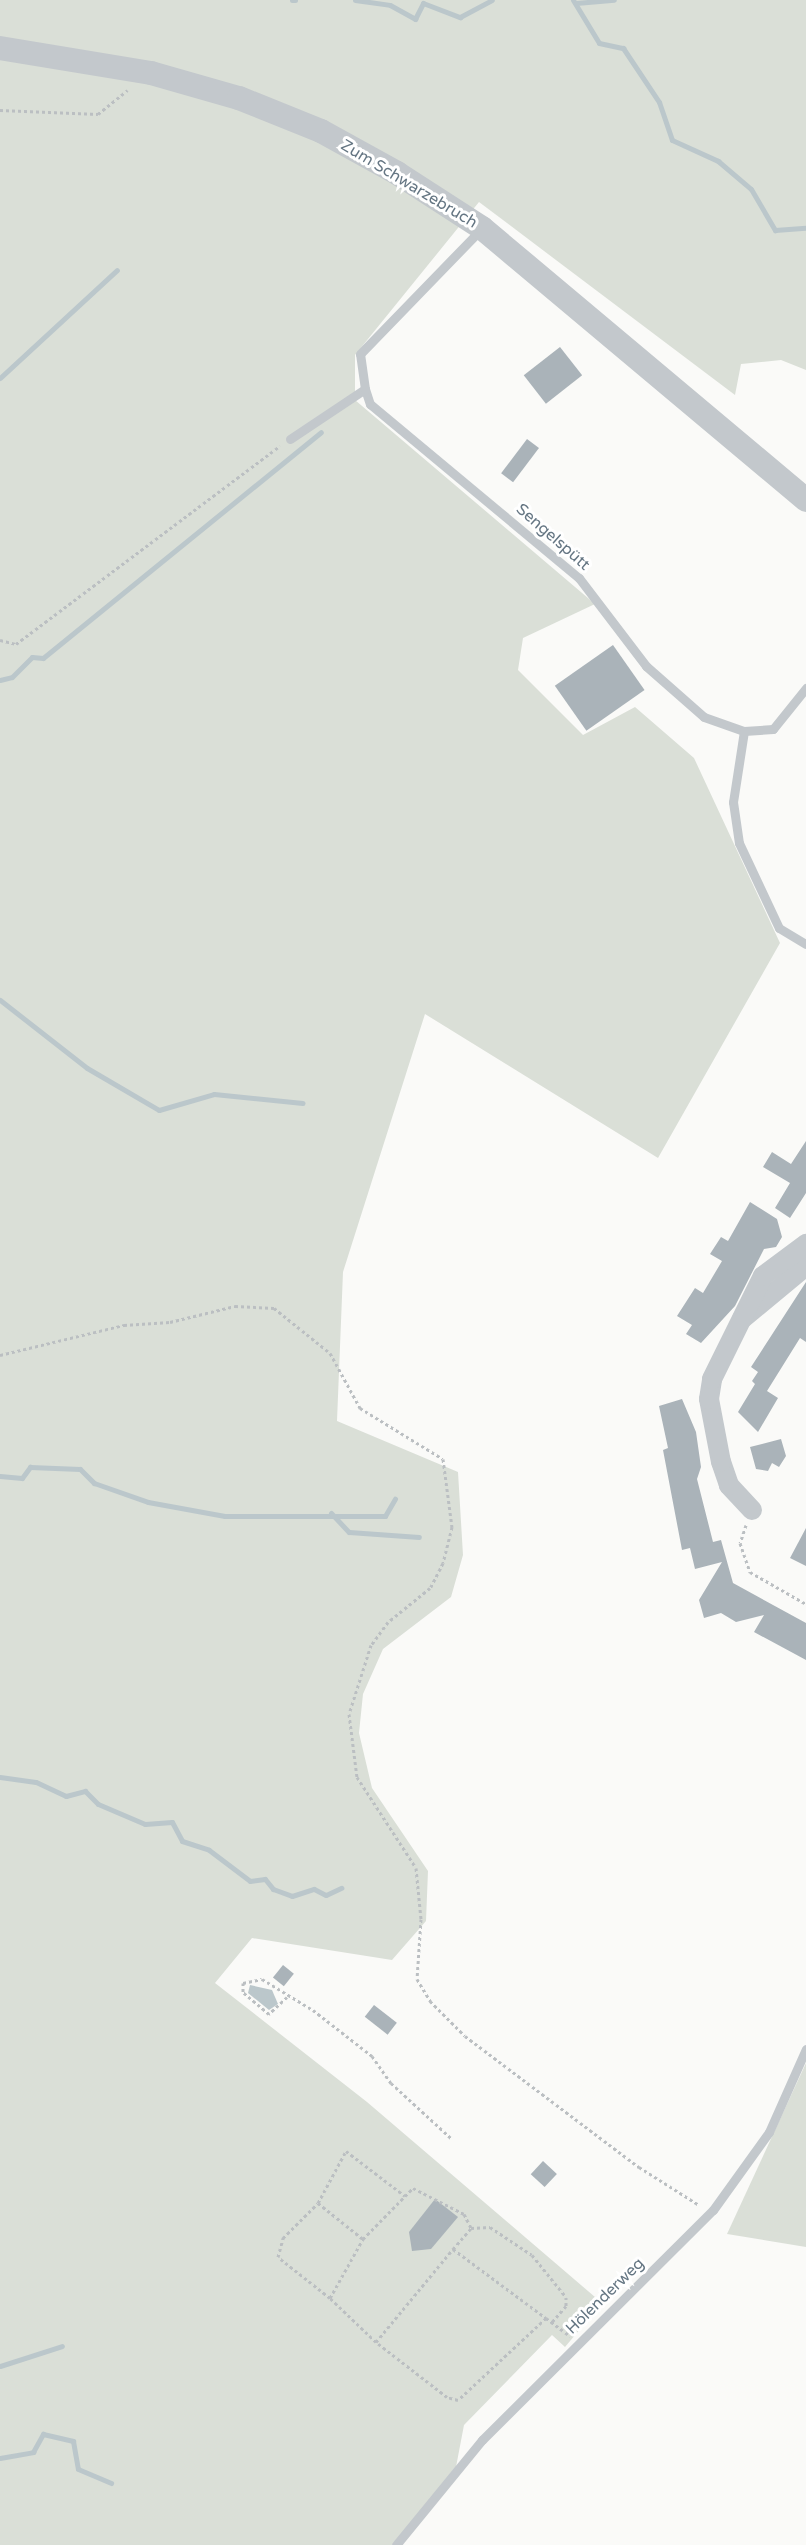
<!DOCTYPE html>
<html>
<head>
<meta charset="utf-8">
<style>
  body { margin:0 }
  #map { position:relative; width:806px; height:2545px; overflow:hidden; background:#fafaf8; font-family:"Varela Round",sans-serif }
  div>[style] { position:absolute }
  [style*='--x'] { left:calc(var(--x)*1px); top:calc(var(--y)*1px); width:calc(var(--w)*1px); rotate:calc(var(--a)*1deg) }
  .green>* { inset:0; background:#dadfd7 }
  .water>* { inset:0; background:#bbc7cb }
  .stream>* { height:5px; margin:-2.5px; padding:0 2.5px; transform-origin:2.5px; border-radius:2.5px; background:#bbc7cb }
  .building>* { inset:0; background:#aab3b9; transform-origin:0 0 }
  .path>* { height:3px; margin-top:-1.5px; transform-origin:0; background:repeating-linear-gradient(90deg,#bbbfc2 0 3px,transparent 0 6px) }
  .service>* { height:9px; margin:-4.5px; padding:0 4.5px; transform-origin:4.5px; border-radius:4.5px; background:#c3c8cc }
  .minor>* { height:20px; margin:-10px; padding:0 10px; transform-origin:10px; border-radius:10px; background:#c3c8cc }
  .tertiary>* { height:24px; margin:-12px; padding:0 12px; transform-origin:12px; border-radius:12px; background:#c3c8cc }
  span { translate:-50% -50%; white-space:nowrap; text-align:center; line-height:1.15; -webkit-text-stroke:6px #fff; paint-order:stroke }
  .street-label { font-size:16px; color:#657683 }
</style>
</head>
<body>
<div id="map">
  <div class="green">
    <i style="clip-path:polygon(0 0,806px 0,806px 370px,781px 360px,741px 364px,735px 395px,479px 202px,355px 355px,355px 400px,595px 604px,523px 638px,518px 670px,583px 735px,635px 707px,694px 758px,780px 943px,658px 1158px,425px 1014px,343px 1272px,337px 1421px,458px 1472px,463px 1555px,451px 1597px,383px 1649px,363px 1694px,359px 1733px,372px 1788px,428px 1871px,426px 1921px,392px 1960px,252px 1938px,215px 1983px,367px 2102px,602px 2303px,565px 2347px,552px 2335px,464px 2425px,456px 2467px,392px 2545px,0 2545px)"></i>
    <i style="clip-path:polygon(806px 2063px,806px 2247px,727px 2234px)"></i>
  </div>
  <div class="water">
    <i style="clip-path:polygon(250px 1985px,272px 1990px,278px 2004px,269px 2010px,248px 1993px)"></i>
  </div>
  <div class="stream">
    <i style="--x:292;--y:0;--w:3;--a:0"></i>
    <i style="--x:355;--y:0;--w:35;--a:8"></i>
    <i style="--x:390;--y:5;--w:29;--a:29"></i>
    <i style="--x:415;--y:19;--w:18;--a:-63"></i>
    <i style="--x:423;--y:3;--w:40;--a:21"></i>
    <i style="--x:460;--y:17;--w:36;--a:-28"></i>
    <i style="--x:573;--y:0;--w:50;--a:58.8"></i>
    <i style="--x:599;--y:43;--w:25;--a:12"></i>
    <i style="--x:623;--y:48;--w:65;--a:56.3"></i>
    <i style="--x:659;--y:102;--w:40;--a:71.1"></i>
    <i style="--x:672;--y:140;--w:51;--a:24.5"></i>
    <i style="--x:718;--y:161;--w:43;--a:40.3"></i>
    <i style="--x:751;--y:189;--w:48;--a:59.7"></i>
    <i style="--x:775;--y:230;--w:31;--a:-4"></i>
    <i style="--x:576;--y:3;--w:38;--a:-5"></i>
    <i style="--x:0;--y:378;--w:159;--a:-42.7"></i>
    <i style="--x:0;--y:680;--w:12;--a:-14"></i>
    <i style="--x:12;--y:677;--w:28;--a:-45"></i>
    <i style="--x:32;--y:657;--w:11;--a:5"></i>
    <i style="--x:43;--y:658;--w:358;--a:-39.1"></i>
    <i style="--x:0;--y:1000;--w:110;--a:38"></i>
    <i style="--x:87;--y:1068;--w:83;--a:30.3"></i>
    <i style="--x:159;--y:1110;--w:57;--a:-16.2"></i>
    <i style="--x:214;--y:1094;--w:89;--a:5.8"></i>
    <i style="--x:0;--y:1476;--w:22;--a:5"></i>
    <i style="--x:22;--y:1478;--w:14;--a:-54"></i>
    <i style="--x:30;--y:1467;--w:50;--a:2.3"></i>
    <i style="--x:80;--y:1469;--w:20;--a:45"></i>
    <i style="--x:94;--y:1483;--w:57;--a:19.4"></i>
    <i style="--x:148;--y:1502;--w:78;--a:10.3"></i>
    <i style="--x:225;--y:1516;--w:160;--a:0"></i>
    <i style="--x:385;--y:1516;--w:20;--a:-60"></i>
    <i style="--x:331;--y:1513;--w:26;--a:47"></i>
    <i style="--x:349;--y:1532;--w:70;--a:4.1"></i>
    <i style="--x:0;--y:1777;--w:36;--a:8"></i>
    <i style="--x:36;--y:1782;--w:33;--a:25"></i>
    <i style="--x:66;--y:1796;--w:20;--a:-15"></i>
    <i style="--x:85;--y:1791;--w:18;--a:45"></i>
    <i style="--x:98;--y:1804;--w:51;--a:23.1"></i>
    <i style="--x:145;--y:1824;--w:27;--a:-4"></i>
    <i style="--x:172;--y:1822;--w:21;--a:62"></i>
    <i style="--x:182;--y:1841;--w:28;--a:18"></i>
    <i style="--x:209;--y:1850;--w:51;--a:37.1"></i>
    <i style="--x:250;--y:1881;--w:15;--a:-8"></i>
    <i style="--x:265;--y:1879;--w:13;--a:51"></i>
    <i style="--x:273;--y:1889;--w:20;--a:20"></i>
    <i style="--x:292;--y:1896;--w:23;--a:-18"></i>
    <i style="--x:314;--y:1889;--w:13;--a:27"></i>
    <i style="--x:326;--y:1895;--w:17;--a:-25"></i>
    <i style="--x:0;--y:2366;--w:65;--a:-17.9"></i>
    <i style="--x:0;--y:2458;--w:34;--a:-10"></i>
    <i style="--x:33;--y:2452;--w:21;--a:-61"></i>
    <i style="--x:43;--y:2434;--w:31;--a:13"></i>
    <i style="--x:73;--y:2441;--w:28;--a:80"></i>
    <i style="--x:78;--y:2469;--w:36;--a:23"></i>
  </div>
  <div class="building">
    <i style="left:560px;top:347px;width:36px;height:46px;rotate:52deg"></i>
    <i style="left:527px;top:439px;width:15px;height:43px;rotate:37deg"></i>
    <i style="left:613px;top:645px;width:55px;height:71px;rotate:55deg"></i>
    <i style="clip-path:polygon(806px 1141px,806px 1193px,790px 1218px,775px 1208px,790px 1183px,763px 1167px,772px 1152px,791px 1164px)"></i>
    <i style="clip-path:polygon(750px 1202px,777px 1219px,782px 1237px,776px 1247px,764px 1249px,735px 1306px,701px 1343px,686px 1334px,692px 1325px,677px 1316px,695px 1288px,703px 1293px,722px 1261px,710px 1254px,721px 1237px,728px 1241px)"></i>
    <i style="clip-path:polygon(806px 1282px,806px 1342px,800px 1338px,767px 1391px,778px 1398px,758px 1432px,738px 1412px,755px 1384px,752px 1381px,758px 1372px,751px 1367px)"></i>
    <i style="clip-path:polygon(682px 1399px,696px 1432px,701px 1467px,697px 1479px,713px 1542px,721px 1540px,733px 1583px,806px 1623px,806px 1660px,754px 1632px,764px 1615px,736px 1622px,721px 1613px,704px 1618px,699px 1600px,722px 1562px,695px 1569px,690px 1548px,682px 1550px,663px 1450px,668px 1448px,659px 1406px)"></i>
    <i style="clip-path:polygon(781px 1439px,786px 1456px,779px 1467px,772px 1463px,768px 1471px,756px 1469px,750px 1447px)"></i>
    <i style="clip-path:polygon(806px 1528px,806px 1566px,790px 1558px)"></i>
    <i style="left:283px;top:1965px;width:14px;height:16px;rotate:39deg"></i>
    <i style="left:374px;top:2005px;width:29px;height:15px;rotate:38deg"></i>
    <i style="left:543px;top:2161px;width:19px;height:18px;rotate:43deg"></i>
    <i style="clip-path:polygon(435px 2199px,458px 2217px,431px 2249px,412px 2251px,409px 2232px)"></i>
  </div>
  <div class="path">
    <i style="--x:0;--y:110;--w:98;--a:2.3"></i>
    <i style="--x:98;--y:114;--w:38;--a:-39"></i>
    <i style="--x:0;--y:640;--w:16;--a:14"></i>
    <i style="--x:16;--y:644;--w:330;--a:-36.9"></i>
    <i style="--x:0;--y:1355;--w:128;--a:-13.6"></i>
    <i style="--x:124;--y:1325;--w:46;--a:-3.7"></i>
    <i style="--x:170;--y:1322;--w:67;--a:-13.8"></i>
    <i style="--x:235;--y:1306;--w:39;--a:3"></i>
    <i style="--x:274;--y:1308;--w:72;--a:38.8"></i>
    <i style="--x:330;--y:1353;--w:63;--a:61.4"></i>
    <i style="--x:360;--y:1408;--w:97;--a:31.6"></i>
    <i style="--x:443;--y:1459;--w:69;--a:82.5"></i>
    <i style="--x:452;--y:1527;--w:37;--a:104"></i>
    <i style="--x:443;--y:1563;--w:28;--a:117"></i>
    <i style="--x:430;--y:1588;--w:54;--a:141"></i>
    <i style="--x:388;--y:1622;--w:29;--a:126"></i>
    <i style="--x:371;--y:1645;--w:72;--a:107.7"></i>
    <i style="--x:349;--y:1714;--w:64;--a:82.8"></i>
    <i style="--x:357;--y:1777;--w:108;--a:57"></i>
    <i style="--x:416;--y:1868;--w:51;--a:84.4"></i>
    <i style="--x:421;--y:1919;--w:60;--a:93.8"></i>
    <i style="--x:417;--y:1979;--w:26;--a:59"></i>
    <i style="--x:430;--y:2001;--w:49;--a:45"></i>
    <i style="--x:465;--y:2036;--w:218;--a:37"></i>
    <i style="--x:639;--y:2167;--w:71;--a:32.3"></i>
    <i style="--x:746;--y:1525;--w:19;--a:108"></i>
    <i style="--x:740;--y:1543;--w:31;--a:71"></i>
    <i style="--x:750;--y:1572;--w:64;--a:29.7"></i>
    <i style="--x:287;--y:1997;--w:25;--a:137"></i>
    <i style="--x:269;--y:2014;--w:34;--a:-140"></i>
    <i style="--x:243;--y:1992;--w:9;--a:-90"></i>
    <i style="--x:243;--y:1983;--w:19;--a:-12"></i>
    <i style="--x:262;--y:1979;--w:60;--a:31.3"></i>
    <i style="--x:313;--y:2010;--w:75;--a:37.9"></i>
    <i style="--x:372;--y:2056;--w:33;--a:55"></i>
    <i style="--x:391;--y:2083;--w:83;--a:42.6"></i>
    <i style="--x:318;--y:2203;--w:58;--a:38.7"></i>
    <i style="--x:453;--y:2249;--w:28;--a:-49"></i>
    <i style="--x:471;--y:2228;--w:19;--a:-3"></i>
    <i style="--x:490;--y:2227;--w:50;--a:33.7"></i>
    <i style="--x:532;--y:2255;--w:54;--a:51"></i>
    <i style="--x:566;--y:2297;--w:9;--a:90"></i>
    <i style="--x:566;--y:2306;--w:21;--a:131"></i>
    <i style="--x:330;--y:2298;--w:66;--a:-141.7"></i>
    <i style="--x:278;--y:2257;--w:20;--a:-75"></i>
    <i style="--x:283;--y:2238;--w:49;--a:-45"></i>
    <i style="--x:318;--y:2203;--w:59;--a:-61.7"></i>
    <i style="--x:346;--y:2151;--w:74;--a:37.3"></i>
    <i style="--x:546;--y:2318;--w:120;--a:137"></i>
    <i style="--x:458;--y:2400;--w:11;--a:-165"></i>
    <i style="--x:447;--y:2397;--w:90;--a:-142.2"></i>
    <i style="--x:376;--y:2342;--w:121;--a:-50.4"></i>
    <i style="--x:453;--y:2249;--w:116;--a:36.6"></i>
    <i style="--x:546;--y:2318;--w:30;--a:37"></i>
    <i style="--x:376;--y:2342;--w:64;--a:-136.3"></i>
    <i style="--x:330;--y:2298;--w:68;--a:-60.8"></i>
    <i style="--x:363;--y:2239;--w:71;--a:-45.6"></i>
    <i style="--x:413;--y:2188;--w:57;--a:27"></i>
    <i style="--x:464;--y:2214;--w:16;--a:63"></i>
  </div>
  <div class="service">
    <i style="--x:365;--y:389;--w:16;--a:72"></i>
    <i style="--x:370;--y:404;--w:272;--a:39.8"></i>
    <i style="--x:579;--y:578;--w:111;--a:52.7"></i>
    <i style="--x:646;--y:666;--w:77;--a:41.3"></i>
    <i style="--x:704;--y:717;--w:42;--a:19.3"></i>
    <i style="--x:744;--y:731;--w:29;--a:-4"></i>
    <i style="--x:773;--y:729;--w:53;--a:-51.2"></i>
    <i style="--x:290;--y:439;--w:90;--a:-33.7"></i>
    <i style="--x:365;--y:389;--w:35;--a:-98"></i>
    <i style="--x:360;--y:354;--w:173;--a:-45.9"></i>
    <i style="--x:744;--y:731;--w:72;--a:98.8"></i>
    <i style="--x:733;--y:802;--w:41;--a:81.7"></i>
    <i style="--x:739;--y:843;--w:94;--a:64.8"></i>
    <i style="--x:779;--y:928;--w:31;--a:31"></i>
    <i style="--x:396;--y:2545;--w:136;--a:-50.7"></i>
    <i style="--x:482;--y:2440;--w:326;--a:-44.9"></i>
    <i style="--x:713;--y:2210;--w:96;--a:-54.3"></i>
    <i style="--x:769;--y:2132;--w:91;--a:-66"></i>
  </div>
  <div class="minor">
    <i style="--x:742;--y:1319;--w:83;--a:-39.6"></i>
    <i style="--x:752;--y:1510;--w:34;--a:-133"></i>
    <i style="--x:729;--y:1485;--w:24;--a:-109"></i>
    <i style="--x:721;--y:1462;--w:64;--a:-100.8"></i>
    <i style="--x:709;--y:1399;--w:20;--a:-81"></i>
    <i style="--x:712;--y:1379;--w:115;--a:-63.7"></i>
    <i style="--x:763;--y:1276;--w:54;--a:-36.7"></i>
  </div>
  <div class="tertiary">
    <i style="--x:0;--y:48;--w:153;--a:9.4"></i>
    <i style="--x:151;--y:73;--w:91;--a:15.9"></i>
    <i style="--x:239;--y:98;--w:88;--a:21.9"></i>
    <i style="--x:321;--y:131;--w:87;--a:28.9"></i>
    <i style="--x:397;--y:173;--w:101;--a:32.9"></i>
    <i style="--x:482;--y:228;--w:423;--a:40"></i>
  </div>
  <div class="street-label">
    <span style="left:409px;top:184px;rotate:31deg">Zum Schwarzebruch</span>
    <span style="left:553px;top:537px;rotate:41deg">Sengelspütt</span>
    <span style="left:605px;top:2296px;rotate:-44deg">Hölenderweg</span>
  </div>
</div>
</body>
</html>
